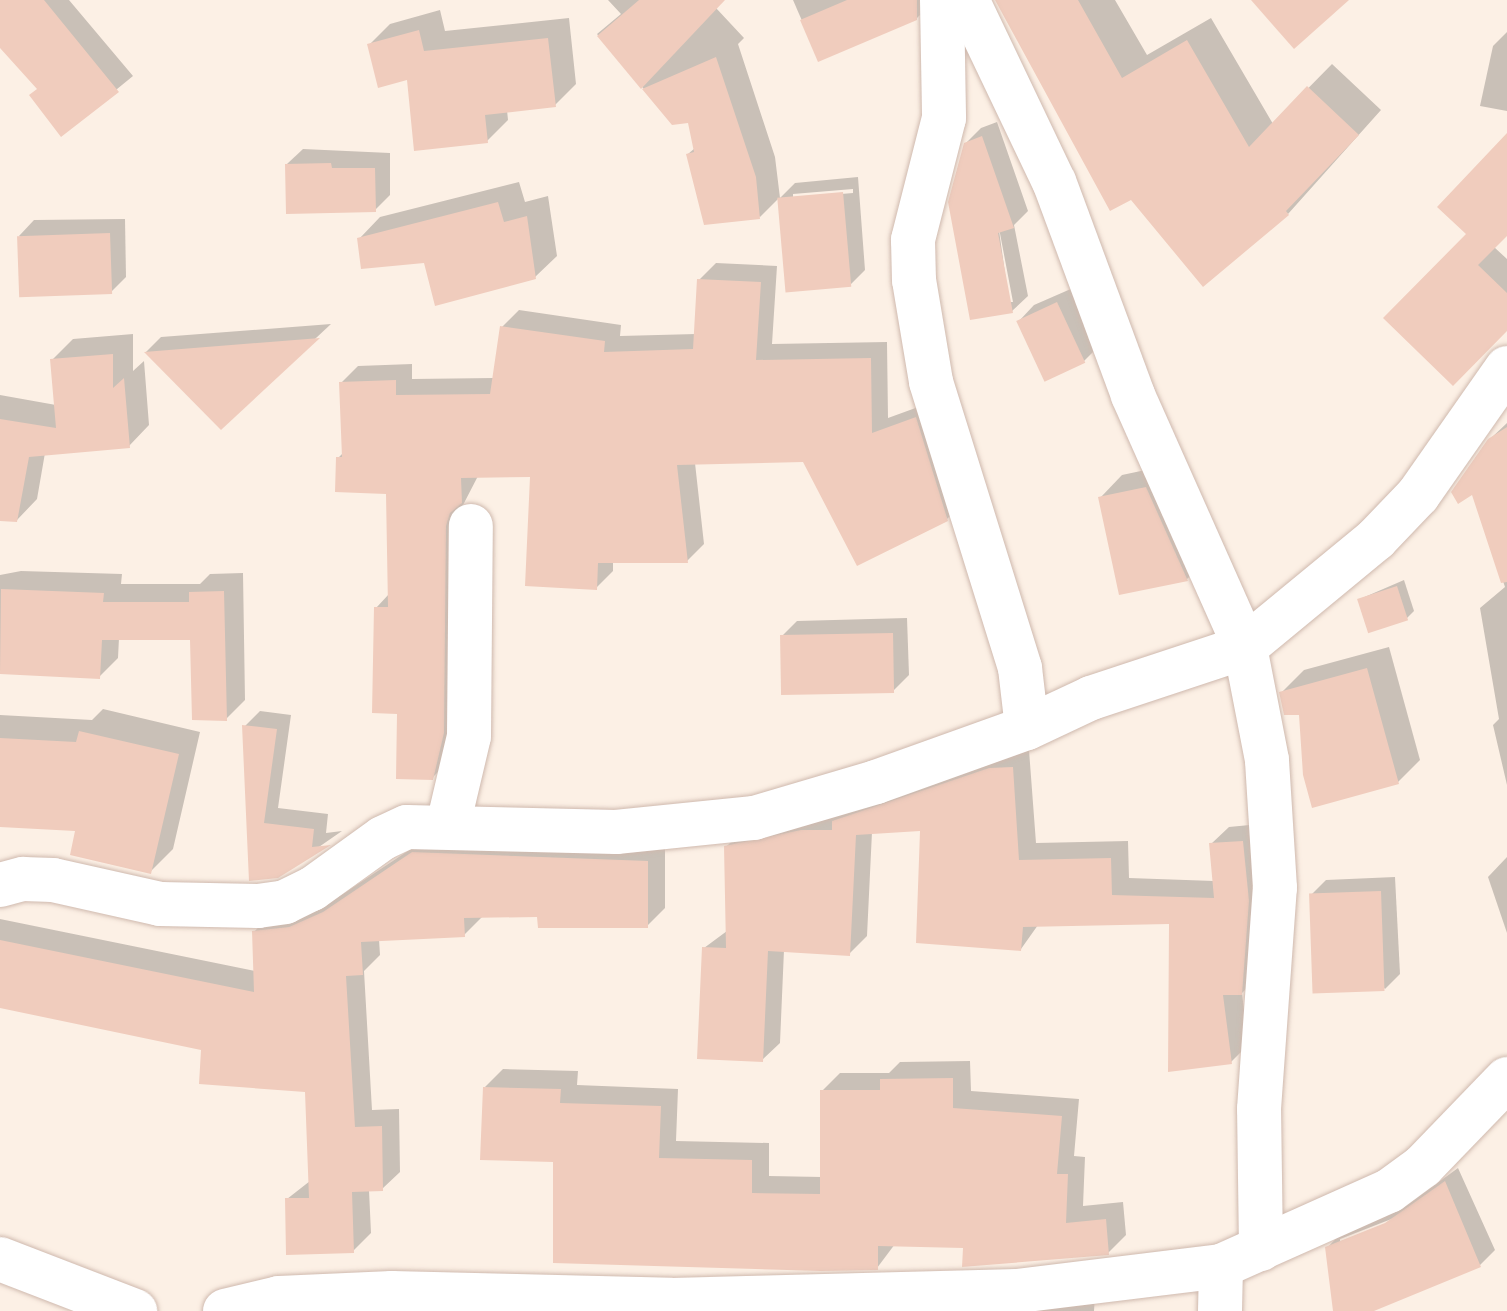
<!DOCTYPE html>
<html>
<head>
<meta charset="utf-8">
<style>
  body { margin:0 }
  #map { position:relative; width:1507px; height:1311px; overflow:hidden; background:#fcf0e5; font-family:"Alegreya Sans",sans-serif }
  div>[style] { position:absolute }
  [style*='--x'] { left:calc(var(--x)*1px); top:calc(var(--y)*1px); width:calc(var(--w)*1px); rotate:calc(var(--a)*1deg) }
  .shadow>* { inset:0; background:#0003 }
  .building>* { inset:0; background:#f0ccbd; transform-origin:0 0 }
  .roads { filter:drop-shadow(0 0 2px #cfb9ae) drop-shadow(0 0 2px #cfb9ae) }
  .street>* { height:44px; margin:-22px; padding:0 22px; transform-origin:22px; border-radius:22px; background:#fff }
  .secondary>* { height:44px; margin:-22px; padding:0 22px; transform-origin:22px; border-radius:22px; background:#fff }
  span { translate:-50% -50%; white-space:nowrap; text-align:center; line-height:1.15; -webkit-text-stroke:8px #fff5eb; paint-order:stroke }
</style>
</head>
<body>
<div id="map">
  <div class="shadow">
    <i style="clip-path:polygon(0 0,69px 0,133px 76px,62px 134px,39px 88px,0 45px)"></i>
    <i style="clip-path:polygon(evenodd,608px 0,723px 0,716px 8px,744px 38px,738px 44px,775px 157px,780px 198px,795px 183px,858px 177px,865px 270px,850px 285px,779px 198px,760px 217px,688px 154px,695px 148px,690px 121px,672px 122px,597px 34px,621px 14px,608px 0,853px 189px,853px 193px,793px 198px,793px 194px,853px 189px)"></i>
    <i style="clip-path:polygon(793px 0,935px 0,916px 19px,819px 60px)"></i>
    <i style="clip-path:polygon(998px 0,1115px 0,1147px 55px,1211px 18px,1273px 124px,1332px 64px,1381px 110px,1288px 214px)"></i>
    <i style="clip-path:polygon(440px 10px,445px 31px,569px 18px,576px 84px,555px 105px,507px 110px,508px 120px,487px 141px,369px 45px,390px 24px)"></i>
    <i style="clip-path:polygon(1507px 32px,1507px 111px,1480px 106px,1493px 46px)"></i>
    <i style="clip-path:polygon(evenodd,997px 122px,1028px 211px,1014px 225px,1028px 296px,1012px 311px,972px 318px,950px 202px,965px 144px,981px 128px,997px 122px,998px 223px,1013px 302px,1009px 302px,998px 223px)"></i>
    <i style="clip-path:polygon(1507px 136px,1507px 234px,1494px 247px,1507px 259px,1507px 329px,1453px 383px,1468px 234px)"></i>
    <i style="clip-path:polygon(303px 149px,390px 153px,390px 195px,375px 210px,287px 164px)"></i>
    <i style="clip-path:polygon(519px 182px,525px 202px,548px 196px,557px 256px,535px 277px,359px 239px,380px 217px)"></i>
    <i style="clip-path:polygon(125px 219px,126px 277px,111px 292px,19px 236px,34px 220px)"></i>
    <i style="clip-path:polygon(716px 263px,777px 266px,772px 344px,887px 342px,888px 418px,932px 402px,964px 502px,947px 519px,804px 460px,695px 463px,704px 544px,687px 561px,613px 561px,613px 571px,596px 588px,532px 475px,478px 476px,462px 507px,449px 761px,432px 778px,399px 712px,376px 608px,389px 594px,388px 492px,338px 458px,343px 453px,341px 383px,358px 366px,412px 364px,412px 379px,494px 378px,502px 327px,519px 310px,621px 325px,620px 336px,696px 334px,699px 280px)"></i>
    <i style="clip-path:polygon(1073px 288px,1099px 346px,1084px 361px,1019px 321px,1034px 305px)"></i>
    <i style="clip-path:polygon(331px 324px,221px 427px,146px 352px,161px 337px)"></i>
    <i style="clip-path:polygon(133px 334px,133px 371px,144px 361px,149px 425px,129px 446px,45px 453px,37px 499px,17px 520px,0 517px,0 395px,56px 405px,52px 360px,73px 339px)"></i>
    <i style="clip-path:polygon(1507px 423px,1507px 785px,1493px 725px,1499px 719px,1480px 608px,1505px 587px,1473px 492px,1489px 440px)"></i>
    <i style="clip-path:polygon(1169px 465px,1210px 557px,1187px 579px,1121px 593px,1100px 498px,1122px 475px)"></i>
    <i style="clip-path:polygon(21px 571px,122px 574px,121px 584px,200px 584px,210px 574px,243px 573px,245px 700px,226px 719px,192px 638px,119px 638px,118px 658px,99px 677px,0 671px,0 575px)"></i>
    <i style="clip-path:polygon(1404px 580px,1414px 611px,1407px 618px,1360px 599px)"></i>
    <i style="clip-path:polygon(907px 618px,909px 675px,893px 691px,782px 636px,797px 621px)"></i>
    <i style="clip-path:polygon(1389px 647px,1420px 760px,1398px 782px,1281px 693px,1304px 670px)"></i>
    <i style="clip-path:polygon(103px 709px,200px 732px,173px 849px,150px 872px,77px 829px,0 825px,0 715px,92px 720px)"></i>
    <i style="clip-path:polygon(260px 711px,291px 715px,278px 808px,328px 814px,326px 833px,342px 831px,277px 876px,251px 879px,245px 726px)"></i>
    <i style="clip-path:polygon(1029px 750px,1036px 843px,1128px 841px,1129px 878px,1214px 881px,1211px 844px,1229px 827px,1260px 824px,1259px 976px,1242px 993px,1248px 1045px,1231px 1062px,1171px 922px,1038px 925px,1021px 949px,922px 829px,872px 832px,867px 936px,849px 954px,784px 950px,780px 1043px,762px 1060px,704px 948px,727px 931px,726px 847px,744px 829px)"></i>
    <i style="clip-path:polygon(432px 835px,665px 844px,665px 908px,647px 926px,538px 915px,483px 916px,464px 935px,379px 939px,380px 955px,364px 971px,372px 1110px,399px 1109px,400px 1172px,382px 1189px,369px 1190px,371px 1233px,353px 1251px,287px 1199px,310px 1181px,307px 1091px,203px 1048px,0 1006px,0 919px,255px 971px,254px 932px,271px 914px,309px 910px,343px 894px)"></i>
    <i style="clip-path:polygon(1507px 857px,1507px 933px,1488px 877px)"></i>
    <i style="clip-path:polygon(1395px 877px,1400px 974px,1385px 989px,1311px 895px,1326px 880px)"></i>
    <i style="clip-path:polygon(970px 1061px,971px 1091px,1079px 1099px,1074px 1156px,1085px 1157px,1083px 1206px,1123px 1202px,1126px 1235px,1108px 1253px,895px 1244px,877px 1268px,555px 1160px,485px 1087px,503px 1069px,578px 1071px,577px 1085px,678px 1089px,676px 1141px,769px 1143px,769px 1176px,822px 1177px,822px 1091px,840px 1073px,889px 1073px,900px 1062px)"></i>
    <i style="clip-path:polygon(evenodd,1458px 1168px,1495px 1250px,1480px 1265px,1368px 1311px,1335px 1311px,1327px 1248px,1342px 1232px,1402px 1209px,1458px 1168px,1394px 1218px,1395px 1222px,1340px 1243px,1340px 1239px,1394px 1218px)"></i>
    <i style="clip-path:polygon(1095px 1294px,1094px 1311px,834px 1311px)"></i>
  </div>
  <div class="building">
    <i style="clip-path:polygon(0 0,44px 0,119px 92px,61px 137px,29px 95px,37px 89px,0 48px)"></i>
    <i style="clip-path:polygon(639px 0,725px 0,641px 89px,597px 36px)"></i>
    <i style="clip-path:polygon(847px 0,917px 0,917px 20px,818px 62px,800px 20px)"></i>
    <i style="clip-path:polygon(995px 0,1078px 0,1122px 78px,1187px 40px,1249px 147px,1307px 86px,1359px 135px,1286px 211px,1289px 215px,1203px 287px,1131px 200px,1110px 211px)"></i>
    <i style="clip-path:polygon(1251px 0,1349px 0,1294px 49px)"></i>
    <i style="clip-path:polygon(419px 30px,424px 51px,548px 38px,556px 107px,485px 115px,488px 143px,414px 151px,407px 80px,378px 88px,367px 44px)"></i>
    <i style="clip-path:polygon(716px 57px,756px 177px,760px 219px,704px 225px,686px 154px,694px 152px,688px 123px,672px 125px,642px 89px)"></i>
    <i style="clip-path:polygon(1507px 133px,1507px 236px,1478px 265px,1507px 293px,1507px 331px,1453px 386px,1383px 318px,1466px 234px,1437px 207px)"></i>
    <i style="clip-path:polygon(982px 136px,1014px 228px,998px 233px,1013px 313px,970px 320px,948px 202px,964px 143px)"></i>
    <i style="clip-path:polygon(331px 163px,332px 168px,375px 168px,376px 212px,286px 214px,285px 164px)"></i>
    <i style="left:843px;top:192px;width:95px;height:66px;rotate:85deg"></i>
    <i style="clip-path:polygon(498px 202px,504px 222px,527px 216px,536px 279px,435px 306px,424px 263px,361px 269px,357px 238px)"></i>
    <i style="left:110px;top:233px;width:61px;height:93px;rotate:88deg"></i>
    <i style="clip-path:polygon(697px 279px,761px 282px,756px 360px,871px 358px,872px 433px,916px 417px,948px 521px,857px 566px,803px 462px,677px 465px,688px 563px,598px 563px,597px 590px,525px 586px,530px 477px,461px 478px,462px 503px,450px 513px,446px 526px,444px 733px,433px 780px,396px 779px,397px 714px,372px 713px,374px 607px,388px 607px,386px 494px,335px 492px,336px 457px,342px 457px,339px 382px,396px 380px,396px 395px,490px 394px,500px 326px,605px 341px,604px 352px,693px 349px)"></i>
    <i style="left:1057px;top:302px;width:67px;height:45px;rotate:65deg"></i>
    <i style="clip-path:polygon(320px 338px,221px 430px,144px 352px)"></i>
    <i style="clip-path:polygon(113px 354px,113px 388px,124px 378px,130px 448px,29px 457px,17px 522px,0 521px,0 419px,56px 428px,50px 359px)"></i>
    <i style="clip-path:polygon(1507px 427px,1507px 582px,1501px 583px,1472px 495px,1458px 504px,1451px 492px,1488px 439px)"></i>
    <i style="clip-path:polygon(1146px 487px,1188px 581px,1119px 595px,1098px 497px)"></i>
    <i style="left:1397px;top:586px;width:36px;height:42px;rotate:72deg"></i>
    <i style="clip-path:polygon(1px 589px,104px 593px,103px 602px,189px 602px,189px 592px,224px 591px,227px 721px,192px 720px,190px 640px,102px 640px,100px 679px,0 674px)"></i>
    <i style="left:893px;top:633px;width:60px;height:113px;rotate:89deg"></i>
    <i style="clip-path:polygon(1367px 668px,1399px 784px,1312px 808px,1303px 775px,1299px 715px,1284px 715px,1279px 692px)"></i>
    <i style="clip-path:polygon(242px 725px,277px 729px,264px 823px,314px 829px,312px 847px,331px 845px,278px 878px,249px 881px)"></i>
    <i style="clip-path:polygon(79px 731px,179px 754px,151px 874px,70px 855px,75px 831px,0 827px,0 738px,76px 742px)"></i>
    <i style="clip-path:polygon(1013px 767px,1019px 860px,1111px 858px,1112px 895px,1214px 898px,1209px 843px,1243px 841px,1249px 901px,1242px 995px,1223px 995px,1232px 1064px,1168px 1072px,1169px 924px,1023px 927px,1021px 951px,916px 943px,920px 831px,856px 835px,850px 956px,768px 951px,763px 1062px,697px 1059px,702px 947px,726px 948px,724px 846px,801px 830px,832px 830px,832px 821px,989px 768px)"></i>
    <i style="clip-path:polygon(412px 852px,648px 861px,648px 928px,538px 928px,537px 917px,464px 918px,465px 937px,361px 942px,363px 975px,346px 976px,355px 1127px,382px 1126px,383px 1191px,352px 1192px,354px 1253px,286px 1255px,285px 1198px,309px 1198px,305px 1092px,199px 1084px,201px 1050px,0 1008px,0 940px,254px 992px,252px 931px,289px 927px,323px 912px)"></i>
    <i style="left:1381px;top:891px;width:100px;height:72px;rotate:88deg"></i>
    <i style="clip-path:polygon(953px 1078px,953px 1108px,1062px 1116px,1057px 1174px,1068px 1174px,1066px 1223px,1106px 1219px,1109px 1255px,962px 1267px,963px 1248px,878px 1246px,878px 1270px,821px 1271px,553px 1263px,553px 1162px,480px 1160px,483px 1087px,561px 1089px,560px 1103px,661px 1106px,659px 1158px,752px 1160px,752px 1193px,820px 1194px,820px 1090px,880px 1090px,880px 1079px)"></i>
    <i style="clip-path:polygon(1445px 1181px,1481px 1267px,1374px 1311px,1333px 1311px,1325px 1247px,1385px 1223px)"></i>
  </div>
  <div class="roads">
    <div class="street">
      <i style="--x:942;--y:0;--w:118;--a:89"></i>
      <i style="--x:944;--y:118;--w:126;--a:104.3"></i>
      <i style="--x:913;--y:240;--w:40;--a:88.6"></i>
      <i style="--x:914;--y:280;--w:103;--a:80.5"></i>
      <i style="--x:931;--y:382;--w:300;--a:72.7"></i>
      <i style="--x:1020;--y:668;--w:60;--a:83.3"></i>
      <i style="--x:448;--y:825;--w:91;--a:-76.7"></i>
      <i style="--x:469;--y:736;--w:210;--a:-89.5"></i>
      <i style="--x:0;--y:885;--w:24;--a:-15"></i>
      <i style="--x:23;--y:879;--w:30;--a:2"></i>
      <i style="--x:53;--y:880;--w:110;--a:12.6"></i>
      <i style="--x:160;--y:904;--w:98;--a:1.2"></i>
      <i style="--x:258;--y:906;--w:27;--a:-8"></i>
      <i style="--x:285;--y:902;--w:30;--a:-26"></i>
      <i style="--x:312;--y:889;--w:87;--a:-35.7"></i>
      <i style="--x:383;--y:838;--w:26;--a:-25"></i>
      <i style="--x:407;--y:827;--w:209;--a:1.4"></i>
      <i style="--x:616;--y:832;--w:139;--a:-5.8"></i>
      <i style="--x:754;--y:818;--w:127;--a:-16.4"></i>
      <i style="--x:876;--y:782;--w:160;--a:-19.7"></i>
      <i style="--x:1027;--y:728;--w:71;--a:-25.1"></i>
      <i style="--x:1091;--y:698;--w:162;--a:-18.3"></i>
      <i style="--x:1245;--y:647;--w:276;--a:-114"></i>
      <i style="--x:1133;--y:395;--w:227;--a:-110.3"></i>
      <i style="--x:1054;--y:182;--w:202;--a:-115.5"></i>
      <i style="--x:1261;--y:1249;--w:140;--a:-90.8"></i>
      <i style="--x:1259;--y:1109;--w:222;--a:-85.9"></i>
      <i style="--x:1275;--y:888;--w:128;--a:-93.6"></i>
      <i style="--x:1267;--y:760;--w:115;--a:-101"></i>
      <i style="--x:1245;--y:647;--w:170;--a:-39.5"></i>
      <i style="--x:1376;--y:539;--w:61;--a:-46.3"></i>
      <i style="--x:1418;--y:495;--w:155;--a:-55"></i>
      <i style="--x:225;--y:1311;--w:56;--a:-13.5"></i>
      <i style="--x:279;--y:1298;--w:113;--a:-2.5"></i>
      <i style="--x:392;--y:1293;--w:279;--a:1.4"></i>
      <i style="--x:671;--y:1300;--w:347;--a:-1.5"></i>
      <i style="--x:1018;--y:1291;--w:205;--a:-7"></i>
      <i style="--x:1221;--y:1266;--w:184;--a:-24.1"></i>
      <i style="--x:1389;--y:1191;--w:42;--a:-36.3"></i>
      <i style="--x:1423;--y:1166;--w:121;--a:-46"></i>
      <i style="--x:1220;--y:1311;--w:45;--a:-88.7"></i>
    </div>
    <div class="secondary">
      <i style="--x:0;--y:1259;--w:145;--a:21.1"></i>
    </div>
  </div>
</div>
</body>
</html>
